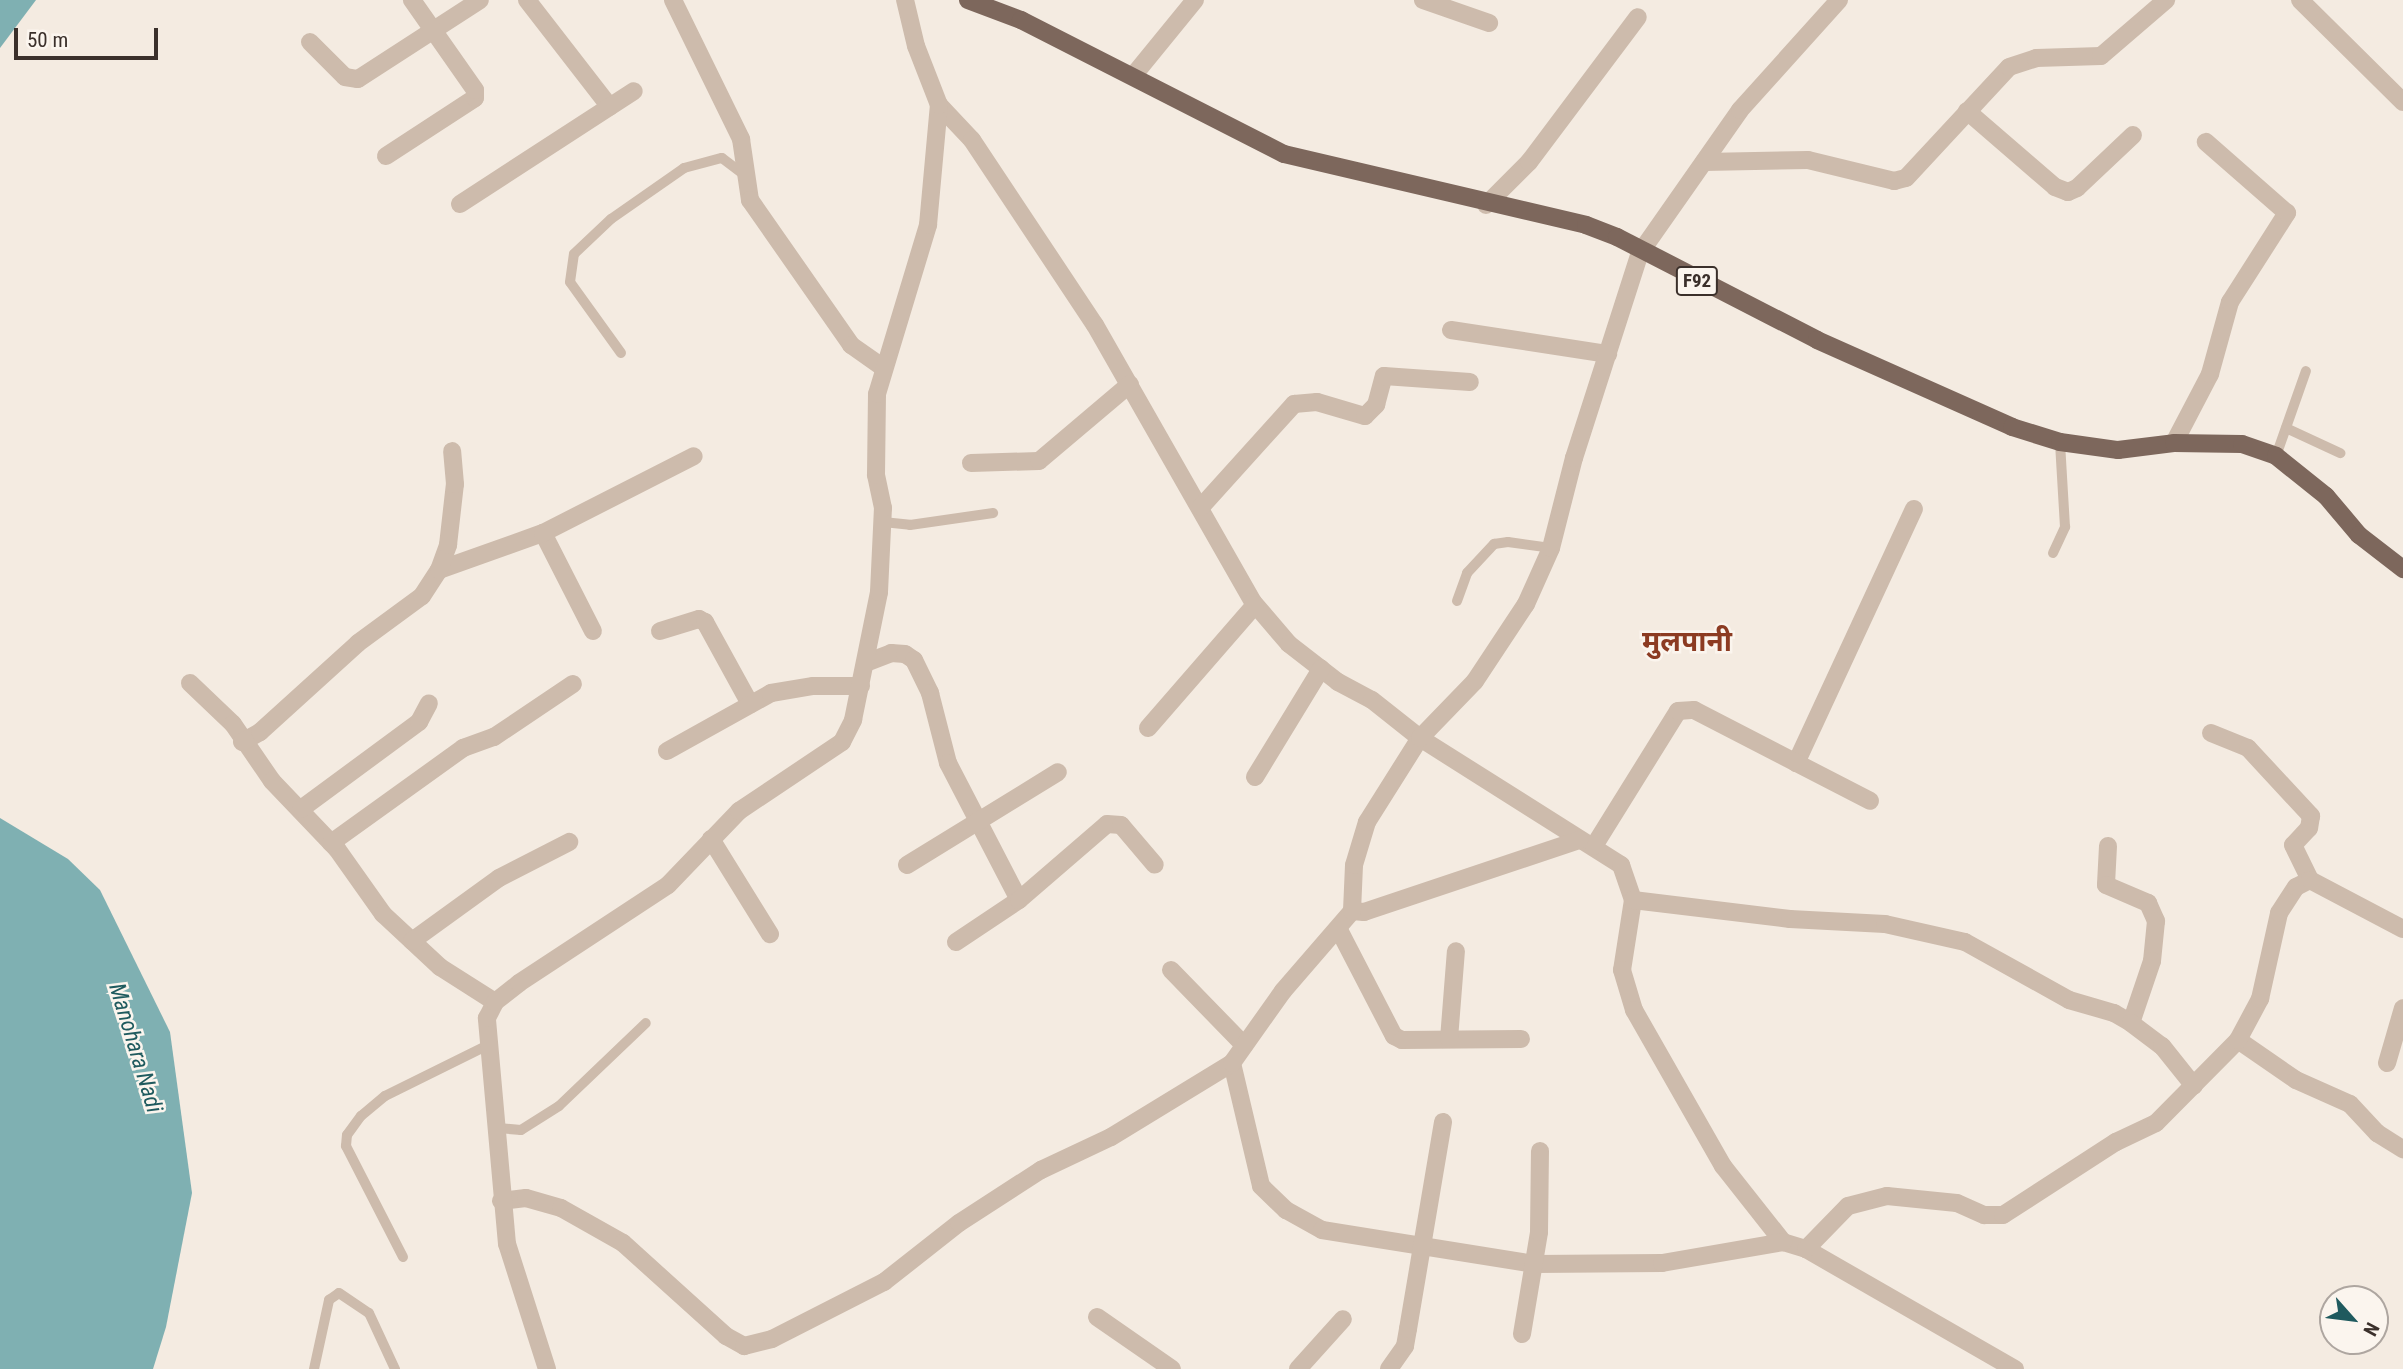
<!DOCTYPE html>
<html>
<head>
<meta charset="utf-8">
<style>
  body { margin:0 }
  #map { position:relative; width:2403px; height:1369px; overflow:hidden; background:#f4ebe1; font-family:"Roboto Condensed","Noto Sans Devanagari",sans-serif }
  div>[style] { position:absolute }
  [style*='--x'] { left:calc(var(--x)*1px); top:calc(var(--y)*1px); width:calc(var(--w)*1px); rotate:calc(var(--a)*1deg) }
  .water>* { inset:0; background:#7fb0b2 }
  .service>* { height:10px; margin:-5px; padding:0 5px; transform-origin:5px; border-radius:5px; background:#cdbbac }
  .minor>* { height:18px; margin:-9px; padding:0 9px; transform-origin:9px; border-radius:9px; background:#cdbbac }
  .tertiary>* { height:18px; margin:-9px; padding:0 9px; transform-origin:9px; border-radius:9px; background:#cdbbac }
  .primary>* { height:18px; margin:-9px; padding:0 9px; transform-origin:9px; border-radius:9px; background:#7d675c }
  span { translate:-50% -50%; white-space:nowrap; text-align:center; line-height:1.15; -webkit-text-stroke:5px #fbf5ee; paint-order:stroke }
  .shield-label span { padding:2px 5px; background:#fbf5ee; border:2px solid; border-radius:5px; -webkit-text-stroke-width:0 }
  .shield-label { font-size:19px; color:#3b302b; font-weight:700 }
  .water-label { font-size:23px; color:#1f5a5e; font-style:italic }
  .district-label { font-size:28px; color:#8c3b22; font-weight:700 }
  .north { position:absolute; left:2319px; top:1285px; width:70px; height:70px; box-sizing:border-box; background:#fbf5ee; border:2px solid #aea6a0; border-radius:50%; rotate:118deg; font-size:19px; font-weight:700; line-height:28px; text-align:center; color:#3b302b }
  .north::after { content:''; display:block; margin:auto; width:24px; height:32px; background:#1f5a5e; clip-path:polygon(50% 0,100% 100%,50% 72%,0 100%) }
  .scale { position:absolute; left:14px; top:28px; width:144px; height:32px; box-sizing:border-box; border:4px solid #3b302b; border-top:0; padding-left:9px; font-size:21px; line-height:24px; white-space:nowrap; color:#3b302b; -webkit-text-stroke:5px #fbf5ee; paint-order:stroke }
</style>
</head>
<body>
<div id="map">
  <div class="water">
    <i style="clip-path:polygon(0 0,36px 0,0 48px)"></i>
    <i style="clip-path:polygon(0 818px,68px 859px,100px 890px,170px 1032px,192px 1193px,166px 1327px,153px 1369px,0 1369px)"></i>
  </div>
  <div class="service">
    <i style="--x:621;--y:353;--w:87;--a:-125.7"></i>
    <i style="--x:570;--y:282;--w:28;--a:-82"></i>
    <i style="--x:574;--y:254;--w:51;--a:-43.4"></i>
    <i style="--x:611;--y:219;--w:89;--a:-34.9"></i>
    <i style="--x:684;--y:168;--w:39;--a:-15"></i>
    <i style="--x:722;--y:158;--w:26;--a:37"></i>
    <i style="--x:2286;--y:428;--w:60;--a:24.8"></i>
    <i style="--x:2276;--y:456;--w:90;--a:-70.6"></i>
    <i style="--x:883;--y:522;--w:27;--a:6"></i>
    <i style="--x:910;--y:525;--w:84;--a:-8.2"></i>
    <i style="--x:2053;--y:553;--w:29;--a:-65"></i>
    <i style="--x:2065;--y:527;--w:85;--a:-93.4"></i>
    <i style="--x:1457;--y:601;--w:30;--a:-70"></i>
    <i style="--x:1467;--y:573;--w:40;--a:-47"></i>
    <i style="--x:1494;--y:544;--w:14;--a:-8"></i>
    <i style="--x:1508;--y:542;--w:43;--a:7.9"></i>
    <i style="--x:498;--y:1128;--w:23;--a:5"></i>
    <i style="--x:521;--y:1130;--w:45;--a:-32.3"></i>
    <i style="--x:559;--y:1106;--w:120;--a:-43.7"></i>
    <i style="--x:403;--y:1257;--w:125;--a:-117.2"></i>
    <i style="--x:346;--y:1146;--w:11;--a:-85"></i>
    <i style="--x:347;--y:1135;--w:24;--a:-54"></i>
    <i style="--x:361;--y:1116;--w:31;--a:-40"></i>
    <i style="--x:385;--y:1096;--w:115;--a:-26.3"></i>
    <i style="--x:314;--y:1369;--w:71;--a:-77.7"></i>
    <i style="--x:329;--y:1300;--w:12;--a:-35"></i>
    <i style="--x:339;--y:1293;--w:36;--a:34"></i>
    <i style="--x:369;--y:1313;--w:62;--a:65.1"></i>
  </div>
  <div class="minor">
    <i style="--x:527;--y:0;--w:135;--a:52.2"></i>
    <i style="--x:673;--y:0;--w:155;--a:63.9"></i>
    <i style="--x:741;--y:139;--w:62;--a:81.6"></i>
    <i style="--x:750;--y:200;--w:177;--a:55.1"></i>
    <i style="--x:851;--y:345;--w:38;--a:35"></i>
    <i style="--x:1423;--y:0;--w:70;--a:19.2"></i>
    <i style="--x:2300;--y:0;--w:145;--a:44.7"></i>
    <i style="--x:310;--y:42;--w:49;--a:45"></i>
    <i style="--x:345;--y:77;--w:13;--a:9"></i>
    <i style="--x:358;--y:79;--w:145;--a:-32.9"></i>
    <i style="--x:1133;--y:76;--w:98;--a:-50.8"></i>
    <i style="--x:939;--y:105;--w:48;--a:46.7"></i>
    <i style="--x:972;--y:140;--w:222;--a:56.4"></i>
    <i style="--x:1095;--y:325;--w:319;--a:60.3"></i>
    <i style="--x:1253;--y:602;--w:55;--a:49.4"></i>
    <i style="--x:1289;--y:644;--w:62;--a:37.8"></i>
    <i style="--x:1338;--y:682;--w:38;--a:28"></i>
    <i style="--x:1372;--y:700;--w:61;--a:38.4"></i>
    <i style="--x:1420;--y:738;--w:238;--a:32.3"></i>
    <i style="--x:1621;--y:865;--w:37;--a:71"></i>
    <i style="--x:1633;--y:900;--w:71;--a:98.9"></i>
    <i style="--x:1622;--y:970;--w:42;--a:73.3"></i>
    <i style="--x:1634;--y:1010;--w:180;--a:60.3"></i>
    <i style="--x:1723;--y:1166;--w:97;--a:51.7"></i>
    <i style="--x:1783;--y:1242;--w:24;--a:17"></i>
    <i style="--x:1806;--y:1249;--w:241;--a:29.9"></i>
    <i style="--x:1967;--y:111;--w:116;--a:40.8"></i>
    <i style="--x:2055;--y:187;--w:14;--a:21"></i>
    <i style="--x:2068;--y:192;--w:10;--a:-24"></i>
    <i style="--x:2077;--y:188;--w:77;--a:-43.4"></i>
    <i style="--x:386;--y:156;--w:106;--a:-33.1"></i>
    <i style="--x:475;--y:98;--w:8;--a:-90"></i>
    <i style="--x:475;--y:90;--w:110;--a:-125"></i>
    <i style="--x:1704;--y:162;--w:104;--a:-1.1"></i>
    <i style="--x:1808;--y:160;--w:89;--a:13.7"></i>
    <i style="--x:1894;--y:181;--w:12;--a:-14"></i>
    <i style="--x:1906;--y:178;--w:151;--a:-47.1"></i>
    <i style="--x:2009;--y:67;--w:28;--a:-18"></i>
    <i style="--x:2036;--y:58;--w:65;--a:-1.8"></i>
    <i style="--x:2101;--y:56;--w:86;--a:-40.7"></i>
    <i style="--x:460;--y:204;--w:207;--a:-33"></i>
    <i style="--x:1486;--y:205;--w:61;--a:-45"></i>
    <i style="--x:1529;--y:162;--w:181;--a:-53.1"></i>
    <i style="--x:1451;--y:330;--w:159;--a:8.7"></i>
    <i style="--x:2174;--y:443;--w:78;--a:-62.4"></i>
    <i style="--x:2210;--y:374;--w:75;--a:-74.5"></i>
    <i style="--x:2230;--y:302;--w:106;--a:-57.4"></i>
    <i style="--x:2287;--y:213;--w:108;--a:-138.8"></i>
    <i style="--x:971;--y:463;--w:68;--a:-1.7"></i>
    <i style="--x:1039;--y:461;--w:119;--a:-40.2"></i>
    <i style="--x:1201;--y:507;--w:139;--a:-47.9"></i>
    <i style="--x:1294;--y:404;--w:23;--a:-5"></i>
    <i style="--x:1317;--y:402;--w:50;--a:16.3"></i>
    <i style="--x:1365;--y:416;--w:16;--a:-45"></i>
    <i style="--x:1376;--y:405;--w:30;--a:-75"></i>
    <i style="--x:1384;--y:376;--w:86;--a:4"></i>
    <i style="--x:543;--y:533;--w:110;--a:63"></i>
    <i style="--x:439;--y:570;--w:110;--a:-19.6"></i>
    <i style="--x:543;--y:533;--w:169;--a:-27"></i>
    <i style="--x:660;--y:631;--w:41;--a:-17.1"></i>
    <i style="--x:699;--y:619;--w:7;--a:27"></i>
    <i style="--x:705;--y:622;--w:94;--a:61.2"></i>
    <i style="--x:868;--y:662;--w:25;--a:-21"></i>
    <i style="--x:891;--y:653;--w:14;--a:4"></i>
    <i style="--x:905;--y:654;--w:11;--a:34"></i>
    <i style="--x:914;--y:660;--w:37;--a:64"></i>
    <i style="--x:930;--y:693;--w:72;--a:75.6"></i>
    <i style="--x:948;--y:763;--w:154;--a:62.6"></i>
    <i style="--x:190;--y:683;--w:59;--a:43.6"></i>
    <i style="--x:233;--y:724;--w:69;--a:55.6"></i>
    <i style="--x:272;--y:781;--w:94;--a:46.3"></i>
    <i style="--x:337;--y:849;--w:80;--a:54.7"></i>
    <i style="--x:383;--y:914;--w:78;--a:42.9"></i>
    <i style="--x:440;--y:967;--w:65;--a:32.5"></i>
    <i style="--x:1148;--y:728;--w:163;--a:-49"></i>
    <i style="--x:2211;--y:733;--w:40;--a:22"></i>
    <i style="--x:2248;--y:748;--w:93;--a:47.2"></i>
    <i style="--x:2311;--y:816;--w:12;--a:99"></i>
    <i style="--x:2309;--y:828;--w:23;--a:133"></i>
    <i style="--x:2293;--y:845;--w:39;--a:64"></i>
    <i style="--x:242;--y:742;--w:21;--a:-29"></i>
    <i style="--x:260;--y:732;--w:132;--a:-42.2"></i>
    <i style="--x:358;--y:643;--w:79;--a:-36.3"></i>
    <i style="--x:422;--y:596;--w:31;--a:-57"></i>
    <i style="--x:439;--y:570;--w:27;--a:-70"></i>
    <i style="--x:448;--y:545;--w:61;--a:-83.5"></i>
    <i style="--x:455;--y:484;--w:33;--a:-95"></i>
    <i style="--x:667;--y:751;--w:119;--a:-29.1"></i>
    <i style="--x:771;--y:693;--w:43;--a:-9.5"></i>
    <i style="--x:813;--y:686;--w:48;--a:0"></i>
    <i style="--x:1796;--y:763;--w:280;--a:-65.1"></i>
    <i style="--x:1255;--y:777;--w:127;--a:-58.6"></i>
    <i style="--x:301;--y:809;--w:147;--a:-36.4"></i>
    <i style="--x:419;--y:722;--w:21;--a:-62"></i>
    <i style="--x:711;--y:839;--w:112;--a:58.2"></i>
    <i style="--x:331;--y:843;--w:163;--a:-35.7"></i>
    <i style="--x:463;--y:748;--w:33;--a:-20"></i>
    <i style="--x:494;--y:737;--w:95;--a:-33.9"></i>
    <i style="--x:1594;--y:846;--w:159;--a:-58.1"></i>
    <i style="--x:1678;--y:711;--w:16;--a:-4"></i>
    <i style="--x:1694;--y:710;--w:198;--a:27.3"></i>
    <i style="--x:2108;--y:846;--w:39;--a:93"></i>
    <i style="--x:2106;--y:885;--w:46;--a:23.2"></i>
    <i style="--x:2148;--y:903;--w:20;--a:66"></i>
    <i style="--x:2156;--y:921;--w:40;--a:95.7"></i>
    <i style="--x:2152;--y:961;--w:65;--a:108.7"></i>
    <i style="--x:907;--y:865;--w:177;--a:-31.6"></i>
    <i style="--x:1633;--y:900;--w:158;--a:6.9"></i>
    <i style="--x:1790;--y:919;--w:95;--a:3"></i>
    <i style="--x:1885;--y:924;--w:82;--a:12.7"></i>
    <i style="--x:1965;--y:942;--w:119;--a:29.1"></i>
    <i style="--x:2069;--y:1000;--w:47;--a:16.1"></i>
    <i style="--x:2114;--y:1013;--w:20;--a:30"></i>
    <i style="--x:2131;--y:1023;--w:39;--a:37"></i>
    <i style="--x:2162;--y:1046;--w:51;--a:51.3"></i>
    <i style="--x:1352;--y:911;--w:12;--a:5"></i>
    <i style="--x:1364;--y:912;--w:227;--a:-18.5"></i>
    <i style="--x:1339;--y:930;--w:119;--a:62.6"></i>
    <i style="--x:1394;--y:1036;--w:9;--a:27"></i>
    <i style="--x:1402;--y:1040;--w:119;--a:-0.5"></i>
    <i style="--x:412;--y:941;--w:107;--a:-35.9"></i>
    <i style="--x:499;--y:878;--w:79;--a:-27.2"></i>
    <i style="--x:956;--y:942;--w:76;--a:-33.7"></i>
    <i style="--x:1019;--y:900;--w:116;--a:-40.8"></i>
    <i style="--x:1107;--y:824;--w:14;--a:4"></i>
    <i style="--x:1121;--y:825;--w:52;--a:49.6"></i>
    <i style="--x:1171;--y:970;--w:105;--a:45.8"></i>
    <i style="--x:1449;--y:1039;--w:88;--a:-85.5"></i>
    <i style="--x:2238;--y:1040;--w:70;--a:34.6"></i>
    <i style="--x:2296;--y:1080;--w:59;--a:24"></i>
    <i style="--x:2350;--y:1104;--w:40;--a:47"></i>
    <i style="--x:2377;--y:1133;--w:31;--a:32"></i>
    <i style="--x:1232;--y:1063;--w:126;--a:76.7"></i>
    <i style="--x:1261;--y:1186;--w:35;--a:44"></i>
    <i style="--x:1286;--y:1210;--w:41;--a:29.1"></i>
    <i style="--x:1322;--y:1230;--w:216;--a:9.1"></i>
    <i style="--x:1535;--y:1264;--w:127;--a:-0.5"></i>
    <i style="--x:1662;--y:1263;--w:123;--a:-9.8"></i>
    <i style="--x:2387;--y:1063;--w:57;--a:-73.8"></i>
    <i style="--x:501;--y:1201;--w:25;--a:-7"></i>
    <i style="--x:526;--y:1198;--w:36;--a:16"></i>
    <i style="--x:561;--y:1208;--w:71;--a:29.4"></i>
    <i style="--x:623;--y:1243;--w:139;--a:42.1"></i>
    <i style="--x:726;--y:1336;--w:21;--a:29"></i>
    <i style="--x:744;--y:1346;--w:29;--a:-14"></i>
    <i style="--x:772;--y:1339;--w:126;--a:-27"></i>
    <i style="--x:884;--y:1282;--w:95;--a:-38.2"></i>
    <i style="--x:959;--y:1223;--w:98;--a:-32.9"></i>
    <i style="--x:1041;--y:1170;--w:77;--a:-25.2"></i>
    <i style="--x:1111;--y:1137;--w:142;--a:-31.4"></i>
    <i style="--x:1232;--y:1063;--w:88;--a:-54.7"></i>
    <i style="--x:1283;--y:991;--w:106;--a:-49.2"></i>
    <i style="--x:1352;--y:911;--w:46;--a:-87.5"></i>
    <i style="--x:1354;--y:865;--w:45;--a:-73.2"></i>
    <i style="--x:1367;--y:822;--w:99;--a:-57.8"></i>
    <i style="--x:1420;--y:738;--w:79;--a:-46"></i>
    <i style="--x:1475;--y:681;--w:92;--a:-56.5"></i>
    <i style="--x:1526;--y:604;--w:61;--a:-65.9"></i>
    <i style="--x:1551;--y:548;--w:93;--a:-75.7"></i>
    <i style="--x:1574;--y:458;--w:215;--a:-72.2"></i>
    <i style="--x:1640;--y:253;--w:174;--a:-55"></i>
    <i style="--x:1740;--y:110;--w:148;--a:-48"></i>
    <i style="--x:1806;--y:1249;--w:60;--a:-45.7"></i>
    <i style="--x:1848;--y:1206;--w:40;--a:-14.4"></i>
    <i style="--x:1887;--y:1196;--w:70;--a:5.7"></i>
    <i style="--x:1957;--y:1203;--w:30;--a:24"></i>
    <i style="--x:1984;--y:1215;--w:19;--a:0"></i>
    <i style="--x:2003;--y:1215;--w:135;--a:-32.9"></i>
    <i style="--x:2116;--y:1142;--w:44;--a:-25.4"></i>
    <i style="--x:2156;--y:1123;--w:117;--a:-45.3"></i>
    <i style="--x:2238;--y:1040;--w:47;--a:-61.8"></i>
    <i style="--x:2260;--y:999;--w:88;--a:-77.5"></i>
    <i style="--x:2279;--y:913;--w:31;--a:-57"></i>
    <i style="--x:2296;--y:887;--w:16;--a:-27"></i>
    <i style="--x:2310;--y:880;--w:105;--a:27.8"></i>
    <i style="--x:1097;--y:1317;--w:91;--a:34.7"></i>
    <i style="--x:1522;--y:1334;--w:103;--a:-80.5"></i>
    <i style="--x:1539;--y:1232;--w:81;--a:-89.3"></i>
    <i style="--x:1298;--y:1369;--w:67;--a:-48"></i>
    <i style="--x:1389;--y:1369;--w:28;--a:-55"></i>
    <i style="--x:1405;--y:1346;--w:17;--a:-80"></i>
    <i style="--x:1408;--y:1329;--w:210;--a:-80.4"></i>
  </div>
  <div class="tertiary">
    <i style="--x:547;--y:1369;--w:131;--a:-107.7"></i>
    <i style="--x:507;--y:1244;--w:227;--a:-95.1"></i>
    <i style="--x:487;--y:1018;--w:18;--a:-63"></i>
    <i style="--x:495;--y:1002;--w:31;--a:-38"></i>
    <i style="--x:519;--y:983;--w:178;--a:-33.3"></i>
    <i style="--x:668;--y:885;--w:103;--a:-46.2"></i>
    <i style="--x:739;--y:811;--w:124;--a:-33.8"></i>
    <i style="--x:842;--y:742;--w:25;--a:-63"></i>
    <i style="--x:853;--y:720;--w:131;--a:-78.5"></i>
    <i style="--x:879;--y:592;--w:84;--a:-87.3"></i>
    <i style="--x:883;--y:508;--w:34;--a:-102"></i>
    <i style="--x:876;--y:475;--w:81;--a:-89.3"></i>
    <i style="--x:877;--y:394;--w:177;--a:-73.2"></i>
    <i style="--x:928;--y:225;--w:121;--a:-84.8"></i>
    <i style="--x:939;--y:105;--w:63;--a:-111.3"></i>
    <i style="--x:916;--y:46;--w:47;--a:-103.4"></i>
  </div>
  <div class="primary">
    <i style="--x:968;--y:0;--w:57;--a:20.7"></i>
    <i style="--x:1021;--y:20;--w:295;--a:27"></i>
    <i style="--x:1284;--y:154;--w:310;--a:13.2"></i>
    <i style="--x:1586;--y:225;--w:33;--a:21"></i>
    <i style="--x:1617;--y:237;--w:225;--a:27.2"></i>
    <i style="--x:1817;--y:340;--w:214;--a:24"></i>
    <i style="--x:2012;--y:427;--w:50;--a:17.4"></i>
    <i style="--x:2060;--y:442;--w:59;--a:7.9"></i>
    <i style="--x:2118;--y:450;--w:56;--a:-7.1"></i>
    <i style="--x:2174;--y:443;--w:68;--a:0.8"></i>
    <i style="--x:2242;--y:444;--w:36;--a:19"></i>
    <i style="--x:2276;--y:456;--w:64;--a:38.7"></i>
    <i style="--x:2326;--y:496;--w:51;--a:49.8"></i>
    <i style="--x:2359;--y:535;--w:56;--a:37.7"></i>
  </div>
  <div class="shield-label">
    <span style="left:1697px;top:281px">F92</span>
  </div>
  <div class="water-label">
    <span style="left:135px;top:1048px;rotate:73deg">Manohara Nadi</span>
  </div>
  <div class="district-label">
    <span style="left:1687px;top:642px">मुलपानी</span>
  </div>
  <div class="north">N</div>
  <div class="scale">50 m</div>
</div>
</body>
</html>
